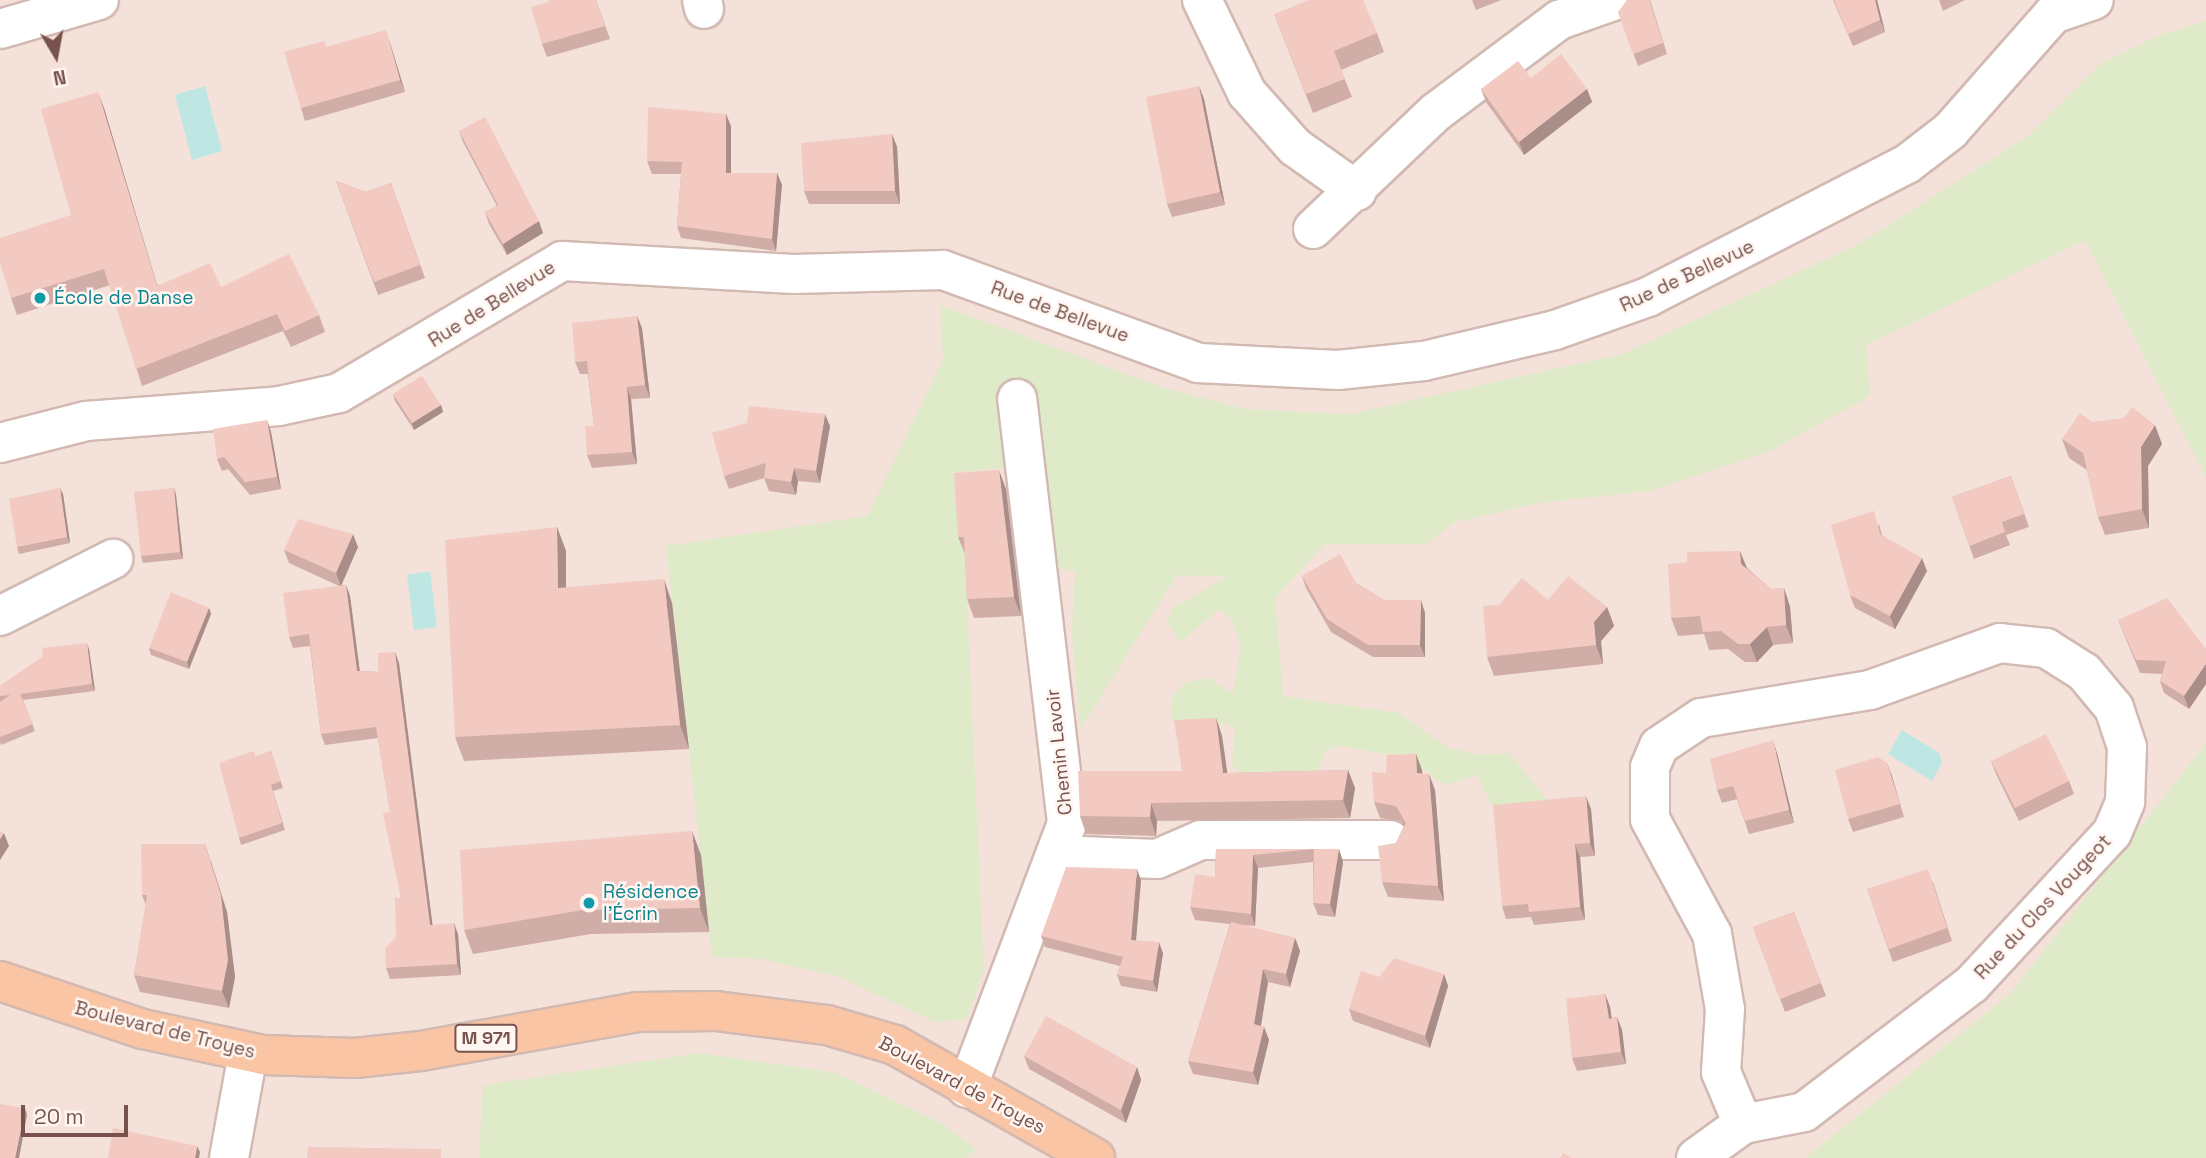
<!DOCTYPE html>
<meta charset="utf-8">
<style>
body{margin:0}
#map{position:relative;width:2206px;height:1158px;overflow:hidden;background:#fdf1eb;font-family:"Space Grotesk",sans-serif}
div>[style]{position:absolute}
.residential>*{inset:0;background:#f4e1d9}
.green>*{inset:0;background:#dfebc8}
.water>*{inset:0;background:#bee7e3}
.roads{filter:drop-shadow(2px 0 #d2b9b2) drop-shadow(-2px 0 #d2b9b2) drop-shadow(0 2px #d2b9b2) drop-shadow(0 -2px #d2b9b2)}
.street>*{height:38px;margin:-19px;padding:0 19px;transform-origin:19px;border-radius:19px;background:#fff}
.primary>*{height:38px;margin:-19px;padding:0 19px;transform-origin:19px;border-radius:19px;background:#f9c5a5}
.wall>*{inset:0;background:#d0aea7}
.shaded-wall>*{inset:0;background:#a98d88}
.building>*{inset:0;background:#f2cac2}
.dots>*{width:19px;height:19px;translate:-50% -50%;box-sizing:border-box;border:4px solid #fff6f1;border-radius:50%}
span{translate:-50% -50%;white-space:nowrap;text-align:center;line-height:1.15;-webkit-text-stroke:5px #fff6f1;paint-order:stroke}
.shield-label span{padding:2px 5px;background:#fff6f1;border:2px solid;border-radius:5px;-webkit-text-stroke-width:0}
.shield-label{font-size:18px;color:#78524d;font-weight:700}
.street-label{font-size:19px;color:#78524d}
.culture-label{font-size:19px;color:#0d838f}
.left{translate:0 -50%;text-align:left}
.north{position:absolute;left:21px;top:21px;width:70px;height:70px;-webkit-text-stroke:5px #fff6f1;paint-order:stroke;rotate:170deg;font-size:19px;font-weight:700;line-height:28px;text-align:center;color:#78524d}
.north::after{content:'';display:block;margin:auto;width:24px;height:32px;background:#78524d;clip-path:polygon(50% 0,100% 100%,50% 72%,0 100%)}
.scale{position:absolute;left:21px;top:1105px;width:107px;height:32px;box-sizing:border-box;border:4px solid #78524d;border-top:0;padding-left:9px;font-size:21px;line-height:24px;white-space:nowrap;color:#78524d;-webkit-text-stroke:5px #fff6f1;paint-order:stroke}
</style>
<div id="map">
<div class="residential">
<i style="clip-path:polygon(0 0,2206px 0,2206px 1158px,0 1158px)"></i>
</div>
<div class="green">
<i style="clip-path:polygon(2206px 21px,2206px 477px,2085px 240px,1866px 345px,1870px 396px,1770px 451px,1649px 491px,1539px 503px,1455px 522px,1427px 544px,1325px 544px,1275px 598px,1283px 696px,1399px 713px,1449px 748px,1480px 755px,1510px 753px,1548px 802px,1498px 818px,1477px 775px,1445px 785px,1408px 758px,1339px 746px,1326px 750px,1314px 782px,1245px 777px,1232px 764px,1235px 729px,1224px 722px,1210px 734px,1184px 737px,1171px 719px,1171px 699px,1184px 683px,1209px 678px,1233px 694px,1241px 644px,1230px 618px,1218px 610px,1181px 642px,1166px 621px,1173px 608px,1226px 577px,1177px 575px,1080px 730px,1072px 631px,1075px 571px,1047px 565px,1012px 467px,961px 472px,984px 969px,967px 1019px,935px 1022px,839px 977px,761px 959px,712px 957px,666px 546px,867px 516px,943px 360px,940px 305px,1167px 389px,1245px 409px,1350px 414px,1622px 354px,1859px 244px,2028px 136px,2100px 64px,2159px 35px)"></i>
<i style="clip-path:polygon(2206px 743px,2206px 1158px,1805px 1158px,2010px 994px)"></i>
<i style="clip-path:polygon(701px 1053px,836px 1073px,943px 1124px,976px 1149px,967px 1158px,479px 1158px,483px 1085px)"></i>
</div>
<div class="water">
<i style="clip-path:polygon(205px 86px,222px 151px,192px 160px,175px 95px)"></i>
<i style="clip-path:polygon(430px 571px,437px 627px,414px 630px,407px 575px)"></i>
<i style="clip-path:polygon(1902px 730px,1939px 753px,1942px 763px,1932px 781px,1888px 754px)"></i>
</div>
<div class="roads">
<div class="street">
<i style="left:702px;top:0;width:9px;rotate:77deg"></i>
<i style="left:1202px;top:0;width:103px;rotate:64.2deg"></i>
<i style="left:1247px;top:93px;width:72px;rotate:48.4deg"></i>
<i style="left:1295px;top:147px;width:76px;rotate:35.4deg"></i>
<i style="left:0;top:29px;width:103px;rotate:-16.3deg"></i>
<i style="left:1313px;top:229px;width:170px;rotate:-43.6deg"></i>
<i style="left:1436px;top:112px;width:154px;rotate:-36.8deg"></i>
<i style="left:1559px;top:20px;width:60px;rotate:-19.3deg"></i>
<i style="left:0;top:443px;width:89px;rotate:-14.3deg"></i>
<i style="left:86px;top:421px;width:194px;rotate:-4.4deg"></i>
<i style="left:279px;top:406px;width:61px;rotate:-12.2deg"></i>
<i style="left:339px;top:393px;width:259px;rotate:-30.6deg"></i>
<i style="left:562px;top:261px;width:232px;rotate:3.2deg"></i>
<i style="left:794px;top:274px;width:149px;rotate:-1.5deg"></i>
<i style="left:943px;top:270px;width:271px;rotate:20deg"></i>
<i style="left:1198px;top:363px;width:140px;rotate:2.9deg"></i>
<i style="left:1338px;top:370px;width:86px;rotate:-6deg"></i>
<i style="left:1424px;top:361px;width:135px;rotate:-13.3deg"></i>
<i style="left:1555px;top:330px;width:99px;rotate:-19.5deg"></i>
<i style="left:1648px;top:297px;width:291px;rotate:-27.2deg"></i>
<i style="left:1907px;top:164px;width:54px;rotate:-37.5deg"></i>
<i style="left:1950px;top:131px;width:156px;rotate:-48.6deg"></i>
<i style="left:2053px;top:14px;width:43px;rotate:-18.9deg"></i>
<i style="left:0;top:616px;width:127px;rotate:-26.8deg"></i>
<i style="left:1055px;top:855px;width:102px;rotate:2.2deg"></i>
<i style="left:1157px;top:859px;width:48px;rotate:-23.4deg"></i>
<i style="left:1201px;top:840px;width:189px"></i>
<i style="left:967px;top:1088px;width:283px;rotate:-69.3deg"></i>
<i style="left:1067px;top:823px;width:427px;rotate:-96.7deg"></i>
<i style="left:229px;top:1158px;width:107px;rotate:-79.7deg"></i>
<i style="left:1696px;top:1158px;width:58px;rotate:-35.9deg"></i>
<i style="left:1743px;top:1124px;width:62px;rotate:-11.1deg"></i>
<i style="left:1804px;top:1112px;width:210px;rotate:-37.3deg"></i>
<i style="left:1971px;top:985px;width:207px;rotate:-47.2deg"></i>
<i style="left:2112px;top:833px;width:34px;rotate:-67deg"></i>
<i style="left:2125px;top:802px;width:55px;rotate:-87.9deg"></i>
<i style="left:2127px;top:747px;width:41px;rotate:-108.4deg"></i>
<i style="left:2114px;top:708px;width:47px;rotate:-129.8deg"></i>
<i style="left:2084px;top:672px;width:45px;rotate:-147.7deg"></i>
<i style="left:2046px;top:648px;width:46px;rotate:-173.8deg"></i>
<i style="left:2000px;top:643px;width:138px;rotate:160.1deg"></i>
<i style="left:1870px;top:690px;width:171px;rotate:170.6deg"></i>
<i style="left:1701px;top:718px;width:50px;rotate:146.3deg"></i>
<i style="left:1659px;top:746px;width:23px;rotate:113deg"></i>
<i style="left:1650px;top:767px;width:52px;rotate:90deg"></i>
<i style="left:1650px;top:819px;width:131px;rotate:61.7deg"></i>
<i style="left:1712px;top:934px;width:76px;rotate:80.2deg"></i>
<i style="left:1725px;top:1009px;width:63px;rotate:93.6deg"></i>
<i style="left:1721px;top:1072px;width:56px;rotate:67.1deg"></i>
</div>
<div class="primary">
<i style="left:0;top:981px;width:151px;rotate:18.6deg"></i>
<i style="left:143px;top:1029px;width:123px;rotate:12.2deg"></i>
<i style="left:263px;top:1055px;width:92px;rotate:1.9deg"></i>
<i style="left:355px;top:1058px;width:66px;rotate:-6.1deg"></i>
<i style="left:421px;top:1051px;width:220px;rotate:-10.2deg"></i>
<i style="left:638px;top:1012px;width:78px;rotate:-0.7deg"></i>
<i style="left:716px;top:1011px;width:112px;rotate:7.2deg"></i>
<i style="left:827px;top:1025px;width:71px;rotate:16.4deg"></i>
<i style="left:895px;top:1045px;width:230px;rotate:29.5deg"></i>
</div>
</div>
<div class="wall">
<i style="clip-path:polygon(596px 0,610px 39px,547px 57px,542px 44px)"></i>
<i style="clip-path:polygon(1472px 0,1501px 0,1476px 10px)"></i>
<i style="clip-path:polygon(1650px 0,1667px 54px,1638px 66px,1618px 12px)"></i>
<i style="clip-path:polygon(1833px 0,1877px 0,1885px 32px,1853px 46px)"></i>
<i style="clip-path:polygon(1939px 0,1965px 0,1943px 11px)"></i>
<i style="clip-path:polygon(1274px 14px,1377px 33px,1384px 52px,1341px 70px,1352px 97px,1313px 113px)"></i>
<i style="clip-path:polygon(390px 43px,405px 92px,305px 121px,301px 108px,327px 47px)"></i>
<i style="clip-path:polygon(1531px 78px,1587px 89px,1592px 102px,1524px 155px,1486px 102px,1481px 89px)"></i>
<i style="clip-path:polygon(1199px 86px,1204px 99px,1225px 205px,1172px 217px,1167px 204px)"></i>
<i style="clip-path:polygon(104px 108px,157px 285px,221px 287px,319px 315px,325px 332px,291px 347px,283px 331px,142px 386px,110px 285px,17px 315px,11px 298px,71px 215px)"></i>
<i style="clip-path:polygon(731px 126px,731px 173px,777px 173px,782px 185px,776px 251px,681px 238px,677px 226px,681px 174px,652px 174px,647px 161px)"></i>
<i style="clip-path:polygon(459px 131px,543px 233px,507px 255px,489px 224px,485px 212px,497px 206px,463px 142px)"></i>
<i style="clip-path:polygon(892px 134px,897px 147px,900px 204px,809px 204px,804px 191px)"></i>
<i style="clip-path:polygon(336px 181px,366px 192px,391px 183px,425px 278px,378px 295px)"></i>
<i style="clip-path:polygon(637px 316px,642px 328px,650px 398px,631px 399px,637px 464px,592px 468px,587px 455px,594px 426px,588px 374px,580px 374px,575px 362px)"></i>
<i style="clip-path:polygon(393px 394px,441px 405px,443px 412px,414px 430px,395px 401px)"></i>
<i style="clip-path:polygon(267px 420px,271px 432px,281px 489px,250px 495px,228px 469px,222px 471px,217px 459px)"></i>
<i style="clip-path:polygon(2092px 422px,2162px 444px,2148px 466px,2149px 528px,2105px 535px,2098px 517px,2087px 470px,2069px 458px,2062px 439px)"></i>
<i style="clip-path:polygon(830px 426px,820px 483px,798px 481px,796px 495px,769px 491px,764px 478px,729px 489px,724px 476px)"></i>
<i style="clip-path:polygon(2011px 476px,2029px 527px,2006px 535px,2010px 545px,1974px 559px,1952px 497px)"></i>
<i style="clip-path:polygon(174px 488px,176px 495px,183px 559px,143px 563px,141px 556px)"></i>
<i style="clip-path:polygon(1006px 489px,1021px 616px,974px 618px,967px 599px,965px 554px,958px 537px)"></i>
<i style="clip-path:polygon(63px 494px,70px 543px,19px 554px,17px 547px)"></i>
<i style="clip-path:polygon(1879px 524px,1882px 535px,1927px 571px,1895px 629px,1855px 608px,1850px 595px)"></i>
<i style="clip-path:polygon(557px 527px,566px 551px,566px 587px,672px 603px,689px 749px,464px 761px,455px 737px)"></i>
<i style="clip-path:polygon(358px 547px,341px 585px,346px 585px,350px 596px,360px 671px,378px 672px,395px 652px,399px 663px,432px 925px,458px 934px,461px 975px,390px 979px,386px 968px,396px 937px,401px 898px,390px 812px,378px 738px,325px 745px,321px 734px,310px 646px,293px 648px,289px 637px,339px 586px,289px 563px,284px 550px)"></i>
<i style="clip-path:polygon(1740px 551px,1747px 568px,1771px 589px,1784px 588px,1790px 607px,1793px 643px,1773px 645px,1757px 662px,1745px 662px,1728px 649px,1709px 650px,1704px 634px,1678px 636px,1671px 618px,1687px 562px)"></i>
<i style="clip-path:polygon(1302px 576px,1356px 583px,1384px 600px,1425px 613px,1425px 657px,1373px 657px,1331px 632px,1306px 588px)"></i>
<i style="clip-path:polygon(1548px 600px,1607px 607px,1614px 626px,1601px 641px,1603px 664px,1494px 676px,1487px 657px)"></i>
<i style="clip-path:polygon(209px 608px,211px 614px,189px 669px,151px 655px,149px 648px)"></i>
<i style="clip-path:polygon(2118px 620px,2206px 649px,2206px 684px,2189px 709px,2164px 693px,2160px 681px,2162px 674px,2140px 673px)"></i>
<i style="clip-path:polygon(89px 649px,95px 691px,23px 700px,35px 731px,1px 745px,0 742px,0 686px)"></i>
<i style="clip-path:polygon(1216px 718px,1222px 736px,1227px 773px,1348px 770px,1355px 788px,1350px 818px,1157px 821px,1156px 836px,1086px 834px,1080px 816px,1182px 771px)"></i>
<i style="clip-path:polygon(271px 751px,283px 788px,273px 791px,285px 830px,241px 845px,239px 838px,255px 757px)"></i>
<i style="clip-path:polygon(1777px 753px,1794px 823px,1749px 834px,1737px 799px,1722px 803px,1717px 790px)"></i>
<i style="clip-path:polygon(1416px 754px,1422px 773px,1435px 790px,1444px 901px,1388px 897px,1382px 882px,1396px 843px,1404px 826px,1401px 821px,1380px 818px,1374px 802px,1386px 773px)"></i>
<i style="clip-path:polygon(1991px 761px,2069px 781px,2074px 794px,2019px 821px,1996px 774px)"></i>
<i style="clip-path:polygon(1887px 763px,1904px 817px,1853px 832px,1848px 819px)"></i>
<i style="clip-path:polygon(1591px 809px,1595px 856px,1580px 857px,1585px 920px,1534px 925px,1531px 917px,1506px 919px,1502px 906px)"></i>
<i style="clip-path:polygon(1216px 849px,1339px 849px,1343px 862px,1335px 917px,1318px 915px,1313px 903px,1313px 862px,1258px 868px,1255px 926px,1241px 925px,1295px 938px,1300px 951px,1290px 987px,1268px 982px,1261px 1026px,1264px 1027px,1269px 1040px,1258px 1085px,1193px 1074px,1188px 1061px,1230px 924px,1195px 920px,1190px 907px,1215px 877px)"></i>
<i style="clip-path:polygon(701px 855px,709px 932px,591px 934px,473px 954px,464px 930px)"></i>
<i style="clip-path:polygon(211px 861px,227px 912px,235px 977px,229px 1008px,140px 992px,134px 975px,146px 905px,142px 895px)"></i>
<i style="clip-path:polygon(1141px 880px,1136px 941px,1163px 953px,1157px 992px,1121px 986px,1117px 975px,1120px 966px,1045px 947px,1041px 936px)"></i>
<i style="clip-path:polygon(1933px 882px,1952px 941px,1893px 962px,1867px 889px)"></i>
<i style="clip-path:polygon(1794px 912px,1826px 996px,1785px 1012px,1753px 927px)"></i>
<i style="clip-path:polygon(1444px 974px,1448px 986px,1430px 1048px,1353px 1021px,1349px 1009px,1379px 977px)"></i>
<i style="clip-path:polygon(1605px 994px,1610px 1007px,1612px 1018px,1617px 1017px,1622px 1030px,1626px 1064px,1577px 1071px,1572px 1058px)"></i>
<i style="clip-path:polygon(1024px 1056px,1137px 1067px,1141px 1080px,1126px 1123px,1029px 1069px)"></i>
</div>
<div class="shaded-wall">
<i style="clip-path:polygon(1875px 0,1877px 0,1885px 32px,1880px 20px)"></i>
<i style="clip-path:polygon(386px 30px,390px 43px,405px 92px,400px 80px)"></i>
<i style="clip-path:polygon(1199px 86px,1204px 99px,1225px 205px,1220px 192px)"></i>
<i style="clip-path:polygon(1587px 89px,1592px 102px,1524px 155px,1519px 142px)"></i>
<i style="clip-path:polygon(98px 92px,104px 108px,162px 302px,157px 286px)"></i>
<i style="clip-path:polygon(726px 114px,731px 126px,731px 185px,726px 173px)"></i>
<i style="clip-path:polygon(892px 134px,897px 147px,900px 204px,895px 191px)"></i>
<i style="clip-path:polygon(777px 173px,782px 185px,776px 251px,772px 239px)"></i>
<i style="clip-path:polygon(539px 221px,543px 233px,507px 255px,503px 244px)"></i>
<i style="clip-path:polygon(637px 316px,642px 328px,650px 398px,645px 385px)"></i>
<i style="clip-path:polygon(627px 387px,631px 399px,637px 464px,632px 452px)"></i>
<i style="clip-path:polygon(441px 405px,443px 412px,414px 430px,412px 423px)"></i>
<i style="clip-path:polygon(825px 414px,830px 426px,820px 483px,816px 471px)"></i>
<i style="clip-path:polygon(267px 420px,271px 432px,281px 489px,277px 477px)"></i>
<i style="clip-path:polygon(2155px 425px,2162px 444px,2148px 466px,2149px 528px,2142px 509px,2141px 447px)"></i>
<i style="clip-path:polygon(794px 468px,798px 481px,796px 495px,791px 482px)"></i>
<i style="clip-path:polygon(999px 470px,1006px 489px,1021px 616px,1014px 597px)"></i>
<i style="clip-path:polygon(60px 488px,63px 494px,70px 543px,67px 537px)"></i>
<i style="clip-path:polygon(174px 488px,176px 495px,183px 559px,180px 552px)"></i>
<i style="clip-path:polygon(557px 527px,566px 551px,566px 612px,558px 588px)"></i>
<i style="clip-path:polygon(353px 534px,358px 547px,341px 586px,336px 573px)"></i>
<i style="clip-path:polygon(1740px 551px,1747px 569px,1741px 564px)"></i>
<i style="clip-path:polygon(1922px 558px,1927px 571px,1895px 629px,1890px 616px)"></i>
<i style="clip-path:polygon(664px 579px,672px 603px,689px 749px,680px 725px)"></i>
<i style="clip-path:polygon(346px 585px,350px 596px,361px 682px,357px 671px)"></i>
<i style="clip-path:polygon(1784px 588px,1790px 607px,1793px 643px,1786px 625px)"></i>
<i style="clip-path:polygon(1421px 600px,1425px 613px,1425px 657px,1420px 645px)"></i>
<i style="clip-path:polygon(1607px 607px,1614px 626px,1601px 641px,1603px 664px,1596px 645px,1594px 622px)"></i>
<i style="clip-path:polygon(209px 608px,211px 614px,189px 669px,187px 662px)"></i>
<i style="clip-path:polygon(1767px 627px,1773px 645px,1757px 662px,1750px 644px)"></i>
<i style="clip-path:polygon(87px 643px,89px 649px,95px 691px,92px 684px)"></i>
<i style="clip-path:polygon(395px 652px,399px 663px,434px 936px,430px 925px)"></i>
<i style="clip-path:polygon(2206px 664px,2206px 684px,2189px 709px,2184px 696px)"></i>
<i style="clip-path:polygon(1216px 718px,1222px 736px,1230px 791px,1223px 773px)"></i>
<i style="clip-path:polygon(1773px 740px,1777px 753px,1794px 823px,1789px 810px)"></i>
<i style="clip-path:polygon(1416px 754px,1422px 770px,1423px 789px,1417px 773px)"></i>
<i style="clip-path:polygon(1887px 763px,1892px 776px,1904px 817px,1900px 804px)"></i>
<i style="clip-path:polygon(1348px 770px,1355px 788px,1350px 818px,1343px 800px)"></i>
<i style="clip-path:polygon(1429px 774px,1435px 790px,1444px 901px,1438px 886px)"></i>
<i style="clip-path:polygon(1586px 796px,1591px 809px,1595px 856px,1590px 843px)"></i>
<i style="clip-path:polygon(1151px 803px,1157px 821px,1156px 836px,1150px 817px)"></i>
<i style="clip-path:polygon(692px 831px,701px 855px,709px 932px,700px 908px)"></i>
<i style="clip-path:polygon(4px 833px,9px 846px,0 860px,0 839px)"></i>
<i style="clip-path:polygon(205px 844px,227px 912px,235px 977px,229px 1008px,222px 991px)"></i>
<i style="clip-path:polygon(1575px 844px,1580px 857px,1585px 920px,1580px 907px)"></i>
<i style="clip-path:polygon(1339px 849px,1343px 862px,1335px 917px,1330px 904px)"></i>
<i style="clip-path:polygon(1253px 855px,1258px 868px,1255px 926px,1251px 914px)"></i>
<i style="clip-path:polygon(1137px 869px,1141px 880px,1135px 951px,1131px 940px)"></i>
<i style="clip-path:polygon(454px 923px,458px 934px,461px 975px,457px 964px)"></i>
<i style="clip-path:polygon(1295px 938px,1300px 951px,1290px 987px,1286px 974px)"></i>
<i style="clip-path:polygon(1159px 942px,1163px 953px,1157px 992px,1153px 981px)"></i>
<i style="clip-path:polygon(1263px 969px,1268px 982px,1259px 1037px,1254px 1024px)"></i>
<i style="clip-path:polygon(1444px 974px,1448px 986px,1430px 1048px,1425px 1036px)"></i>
<i style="clip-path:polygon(1605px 994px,1610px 1007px,1613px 1032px,1609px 1019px)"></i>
<i style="clip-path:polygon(1617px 1017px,1622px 1030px,1626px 1064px,1621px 1052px)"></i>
<i style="clip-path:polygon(1264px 1027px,1269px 1040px,1258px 1085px,1253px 1072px)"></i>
<i style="clip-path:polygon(1137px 1067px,1141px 1080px,1126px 1123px,1121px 1110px)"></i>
<i style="clip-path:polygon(25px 1108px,27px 1115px,19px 1158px,15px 1158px)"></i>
<i style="clip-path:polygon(197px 1146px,200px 1152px,199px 1158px,195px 1158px)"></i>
</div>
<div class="building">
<i style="clip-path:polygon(548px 0,596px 0,605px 26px,542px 44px,531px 7px,549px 2px)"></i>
<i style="clip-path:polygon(1309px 0,1363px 0,1377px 33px,1334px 51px,1345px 79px,1306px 94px,1274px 14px)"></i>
<i style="clip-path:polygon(1627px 0,1649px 0,1663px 43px,1633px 54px,1618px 12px)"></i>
<i style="clip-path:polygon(1834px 0,1875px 0,1880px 20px,1848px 34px)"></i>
<i style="clip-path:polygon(386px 30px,400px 80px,301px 108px,284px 52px,324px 41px,326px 47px)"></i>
<i style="clip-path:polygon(1561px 54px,1587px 89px,1519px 142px,1481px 89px,1518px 61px,1531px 78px)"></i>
<i style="clip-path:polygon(1199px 86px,1220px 192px,1167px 204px,1146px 97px)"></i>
<i style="clip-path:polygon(98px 92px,157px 286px,210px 263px,221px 287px,289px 254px,319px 315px,285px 331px,277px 314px,136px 369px,104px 269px,11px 298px,0 263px,0 238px,71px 215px,41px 109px)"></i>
<i style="clip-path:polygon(648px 107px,726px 114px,726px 173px,777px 173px,772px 239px,677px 226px,682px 162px,647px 161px)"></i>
<i style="clip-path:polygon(485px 117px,539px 221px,503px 244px,485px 212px,498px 205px,459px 131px)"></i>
<i style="clip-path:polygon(892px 134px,895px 191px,804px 191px,801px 143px)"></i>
<i style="clip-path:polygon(336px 181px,366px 192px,391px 183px,420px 265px,374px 282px)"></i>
<i style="clip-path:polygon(637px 316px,645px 385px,627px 387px,632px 452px,587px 455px,585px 426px,594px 426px,587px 361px,575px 362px,572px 323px)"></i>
<i style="clip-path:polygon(422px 376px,441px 405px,412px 423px,393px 394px)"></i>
<i style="clip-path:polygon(749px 406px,825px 414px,816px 471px,794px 468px,791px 482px,764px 478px,766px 463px,724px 476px,712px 433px,747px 423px)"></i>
<i style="clip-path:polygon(2132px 407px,2155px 425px,2141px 447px,2142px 509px,2098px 517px,2083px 453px,2062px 439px,2080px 413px,2092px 422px,2124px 418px)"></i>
<i style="clip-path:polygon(267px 420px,277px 477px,245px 482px,224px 457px,217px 459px,213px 429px)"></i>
<i style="clip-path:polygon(999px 470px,1014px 597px,967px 599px,964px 537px,958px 537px,954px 473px)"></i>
<i style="clip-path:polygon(2011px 476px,2024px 514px,2002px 522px,2005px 532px,1969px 546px,1952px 497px)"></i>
<i style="clip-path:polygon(60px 488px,67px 537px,17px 547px,9px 499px)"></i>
<i style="clip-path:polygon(174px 488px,180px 552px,141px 556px,134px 492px)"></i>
<i style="clip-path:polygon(1874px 511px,1880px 534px,1922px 558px,1890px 616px,1850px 595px,1831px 525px)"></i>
<i style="clip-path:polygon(298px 519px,353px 534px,336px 573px,284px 550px)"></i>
<i style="clip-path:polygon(557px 527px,558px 588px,664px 579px,680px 725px,455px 737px,445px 540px)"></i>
<i style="clip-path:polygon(1740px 551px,1741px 564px,1771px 589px,1784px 588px,1786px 625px,1767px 627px,1750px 644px,1738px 644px,1721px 631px,1703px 632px,1700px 616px,1671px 618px,1668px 564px,1687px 562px,1687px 552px)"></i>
<i style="clip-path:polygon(1340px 554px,1356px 583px,1384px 600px,1421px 600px,1420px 645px,1368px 645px,1327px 619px,1302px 576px)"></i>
<i style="clip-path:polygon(1568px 576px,1607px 607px,1594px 622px,1596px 645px,1487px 657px,1483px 606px,1499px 605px,1522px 578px,1548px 600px)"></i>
<i style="clip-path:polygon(346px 585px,357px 671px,378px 672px,378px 653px,395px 652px,430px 925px,454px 923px,457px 964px,386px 968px,385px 948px,396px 937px,395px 898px,401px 898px,383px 813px,390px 812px,376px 727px,321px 734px,309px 634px,289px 637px,283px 593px)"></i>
<i style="clip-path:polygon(171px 592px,209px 608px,187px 662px,149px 648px)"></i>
<i style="clip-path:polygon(2167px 598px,2206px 649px,2206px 664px,2184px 696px,2160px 681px,2166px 661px,2136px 660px,2118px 620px)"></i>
<i style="clip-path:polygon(87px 643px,92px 684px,20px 694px,33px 724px,0 737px,0 702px,10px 695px,0 696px,0 686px,43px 656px,42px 648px)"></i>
<i style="clip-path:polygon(1216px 718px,1223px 773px,1348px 770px,1343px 800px,1151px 803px,1150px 817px,1080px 816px,1078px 771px,1182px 771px,1174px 720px)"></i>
<i style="clip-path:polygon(2046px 734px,2069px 781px,2015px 808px,1991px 761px)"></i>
<i style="clip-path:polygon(1773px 740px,1789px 810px,1745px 821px,1733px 786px,1717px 790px,1710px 759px)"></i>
<i style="clip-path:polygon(254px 751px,255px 757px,271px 751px,281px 781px,271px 785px,282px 823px,239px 838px,219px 763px)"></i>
<i style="clip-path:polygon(1416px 754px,1417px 773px,1429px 774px,1438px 886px,1382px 882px,1378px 846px,1396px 843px,1406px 823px,1396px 806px,1374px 802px,1372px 772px,1386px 773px,1387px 755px)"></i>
<i style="clip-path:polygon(1878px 757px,1887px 763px,1900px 804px,1848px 819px,1835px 770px)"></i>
<i style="clip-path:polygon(1586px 796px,1590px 843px,1575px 844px,1580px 907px,1529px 912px,1528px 904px,1502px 906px,1493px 805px)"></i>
<i style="clip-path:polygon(0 831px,4px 833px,0 839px)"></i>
<i style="clip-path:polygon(692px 831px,700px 908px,583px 910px,464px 930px,460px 850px)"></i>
<i style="clip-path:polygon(141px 844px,205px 844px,221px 895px,228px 960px,222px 991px,134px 975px,147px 895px,142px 895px)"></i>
<i style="clip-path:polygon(1216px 849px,1339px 849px,1330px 904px,1313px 903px,1314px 849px,1253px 855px,1251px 914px,1190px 907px,1195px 874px,1215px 877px)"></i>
<i style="clip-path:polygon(1066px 867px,1137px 869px,1131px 940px,1159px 942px,1153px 981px,1117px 975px,1123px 957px,1041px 936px)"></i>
<i style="clip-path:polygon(1928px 869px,1947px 928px,1889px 949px,1867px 889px)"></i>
<i style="clip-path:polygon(1794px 912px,1821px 983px,1780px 999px,1753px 927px)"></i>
<i style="clip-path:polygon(1231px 922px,1295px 938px,1286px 974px,1263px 969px,1254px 1024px,1264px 1027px,1253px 1072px,1188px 1061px)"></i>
<i style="clip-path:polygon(1394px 958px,1444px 974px,1425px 1036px,1349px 1009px,1361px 971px,1379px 977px)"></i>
<i style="clip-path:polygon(1605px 994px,1609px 1019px,1617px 1017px,1621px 1052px,1572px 1058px,1566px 999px)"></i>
<i style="clip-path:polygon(1046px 1016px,1137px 1067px,1121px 1110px,1024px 1056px)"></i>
<i style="clip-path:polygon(0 1104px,25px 1108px,15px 1158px,0 1158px)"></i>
<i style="clip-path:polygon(113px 1128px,197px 1146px,195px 1158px,108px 1158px)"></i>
<i style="clip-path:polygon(308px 1147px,441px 1149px,441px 1158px,307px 1158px)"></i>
<i style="clip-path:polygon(1563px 1153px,1572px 1158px,1560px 1158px)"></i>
</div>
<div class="dots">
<i style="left:40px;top:298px;background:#0f9aa8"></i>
<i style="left:589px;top:903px;background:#0f9aa8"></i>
</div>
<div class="shield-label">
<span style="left:486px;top:1038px">M 971</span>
</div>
<div class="street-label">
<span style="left:1687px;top:276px;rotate:-25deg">Rue de Bellevue</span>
<span style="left:492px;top:304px;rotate:-32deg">Rue de Bellevue</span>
<span style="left:1060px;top:312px;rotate:20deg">Rue de Bellevue</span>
<span style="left:1059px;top:752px;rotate:-96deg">Chemin Lavoir</span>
<span style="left:2043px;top:907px;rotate:-47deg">Rue du Clos Vougeot</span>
<span style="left:165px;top:1030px;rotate:14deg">Boulevard de Troyes</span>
<span style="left:962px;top:1085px;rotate:28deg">Boulevard de Troyes</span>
</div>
<div class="culture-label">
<span class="left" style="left:54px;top:298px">École de Danse</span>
<span class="left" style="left:603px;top:903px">Résidence<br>l'Écrin</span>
</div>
<div class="north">N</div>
<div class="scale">20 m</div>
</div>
